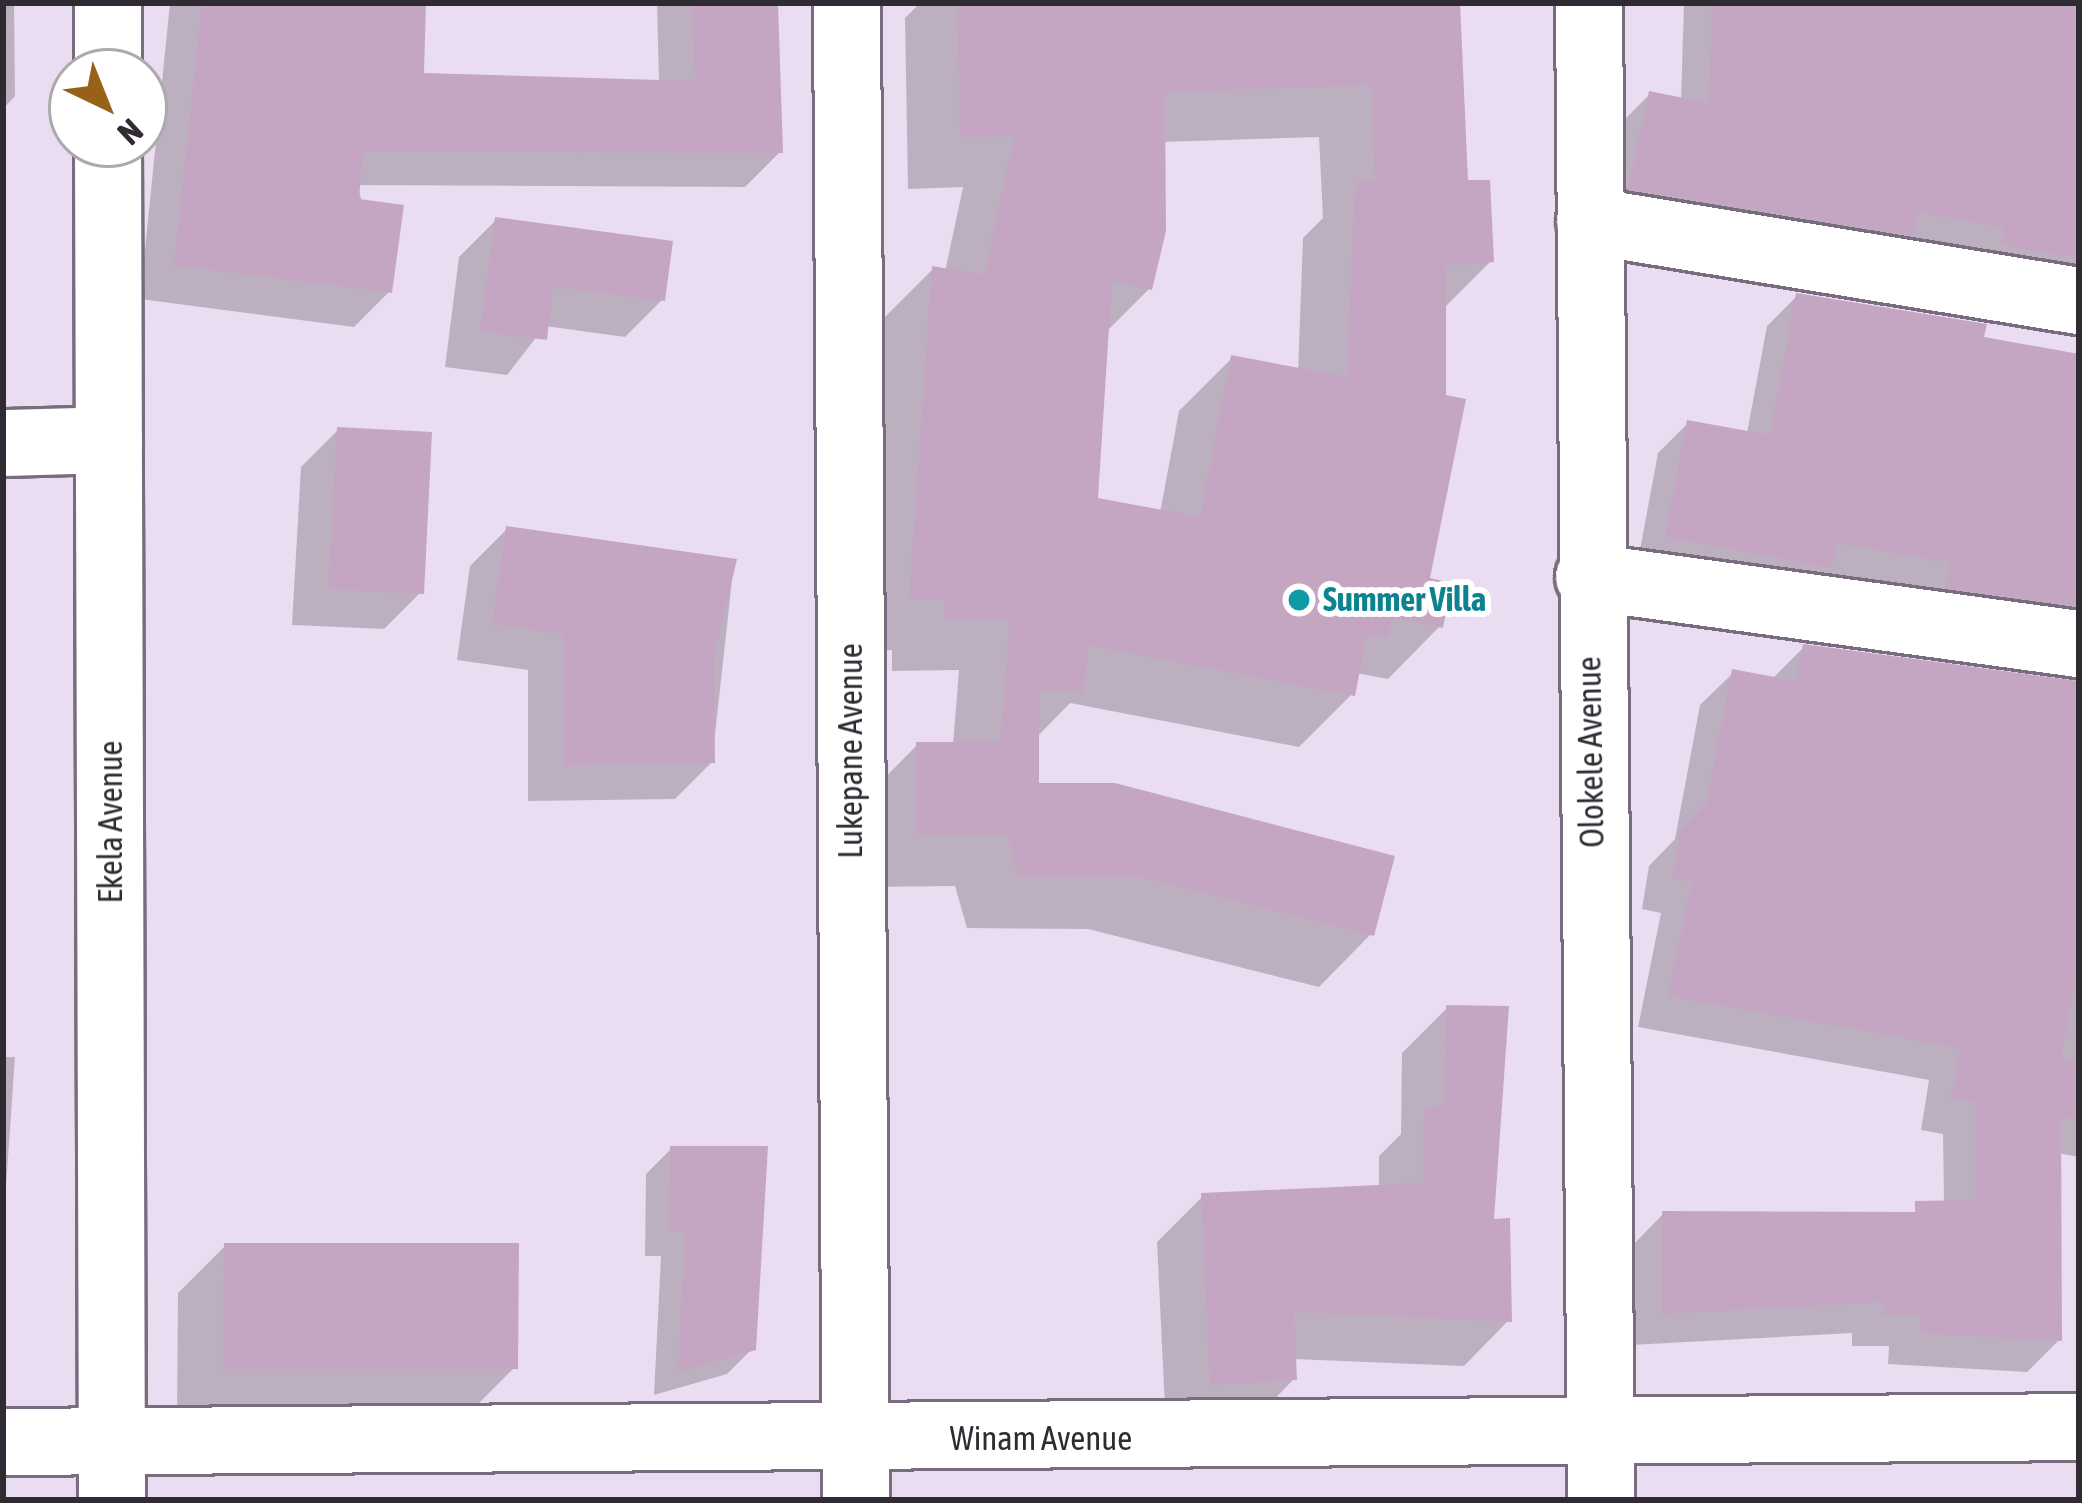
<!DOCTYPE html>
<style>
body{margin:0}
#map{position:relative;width:2082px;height:1503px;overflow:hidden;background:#ebddf1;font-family:"Asap Condensed",sans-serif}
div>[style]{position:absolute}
.shadow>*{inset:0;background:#0003}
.building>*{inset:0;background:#c5a6c2}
.roads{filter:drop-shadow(3px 0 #796c7e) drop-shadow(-3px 0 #796c7e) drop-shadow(0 3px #796c7e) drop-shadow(0 -3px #796c7e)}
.minor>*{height:66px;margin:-33px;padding:0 33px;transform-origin:33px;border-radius:33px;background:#fff}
.dots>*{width:33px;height:33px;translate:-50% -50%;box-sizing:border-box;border:6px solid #fff;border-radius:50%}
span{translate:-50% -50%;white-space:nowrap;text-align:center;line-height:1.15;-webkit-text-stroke:12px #fff;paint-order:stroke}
.culture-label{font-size:33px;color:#0d838f;font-weight:700}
.left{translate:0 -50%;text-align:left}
.street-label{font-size:33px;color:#302b33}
.frame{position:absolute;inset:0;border:6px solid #302b33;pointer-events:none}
.north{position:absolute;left:48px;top:48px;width:120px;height:120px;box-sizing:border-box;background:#fff;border:3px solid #acaaad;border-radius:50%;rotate:137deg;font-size:33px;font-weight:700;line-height:48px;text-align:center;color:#302b33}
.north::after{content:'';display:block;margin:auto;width:42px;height:54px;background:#976118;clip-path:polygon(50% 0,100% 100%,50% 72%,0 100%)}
</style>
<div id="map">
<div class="shadow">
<i style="clip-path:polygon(3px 3px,14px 3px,15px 96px,3px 109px)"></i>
<i style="clip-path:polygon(170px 3px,423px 3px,421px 76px,659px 83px,657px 3px,775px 3px,780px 152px,745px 187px,357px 185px,389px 292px,354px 327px,140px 299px)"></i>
<i style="clip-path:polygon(evenodd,920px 3px,1457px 3px,1465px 183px,1491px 261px,1443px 309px,1427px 581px,1440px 626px,1388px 679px,1356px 673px,1352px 694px,1299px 747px,1070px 703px,1036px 738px,1036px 786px,1371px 934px,1319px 987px,1088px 929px,967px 928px,955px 886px,865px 887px,865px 798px,917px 745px,953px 745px,959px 670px,892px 671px,892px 650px,858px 651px,880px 322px,933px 269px,945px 272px,963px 187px,908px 189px,905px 18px,920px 3px,1319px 137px,1323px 218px,1303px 238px,1298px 371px,1232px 358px,1179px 411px,1160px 513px,1094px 500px,1106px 332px,1150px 288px,1162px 142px,1319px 137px)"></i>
<i style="clip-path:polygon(1684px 3px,2079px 3px,2079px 270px,1600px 219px,1620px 124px,1650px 94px,1681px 100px)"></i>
<i style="clip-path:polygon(496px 220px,662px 300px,625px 337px,545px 326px,507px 375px,445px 367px,459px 257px)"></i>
<i style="clip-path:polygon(1797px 296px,2079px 358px,2079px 646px,1922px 593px,1821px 575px,1799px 596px,1637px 566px,1658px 453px,1688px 423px,1747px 433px,1767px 326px)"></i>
<i style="clip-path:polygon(338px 430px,421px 592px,384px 629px,292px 625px,301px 467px)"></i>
<i style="clip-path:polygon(507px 529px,734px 562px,712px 762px,675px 799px,528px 801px,528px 670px,457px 660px,470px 566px)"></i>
<i style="clip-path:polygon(1804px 647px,2079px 699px,2079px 1157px,2058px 1153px,2059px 1340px,2027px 1372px,1888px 1364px,1889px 1346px,1852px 1346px,1852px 1333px,1631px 1345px,1631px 1247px,1663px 1214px,1904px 1215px,1944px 1203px,1943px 1134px,1921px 1130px,1929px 1080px,1638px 1027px,1661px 913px,1642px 909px,1649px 866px,1675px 839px,1700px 705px,1733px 673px,1771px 680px)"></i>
<i style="clip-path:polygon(1447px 1008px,1509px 1320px,1464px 1366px,1293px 1359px,1294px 1379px,1249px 1425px,1166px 1429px,1157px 1242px,1203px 1196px,1379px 1188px,1379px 1156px,1401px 1134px,1402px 1053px)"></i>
<i style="clip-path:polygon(3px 1057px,15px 1057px,3px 1230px)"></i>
<i style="clip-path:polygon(671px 1149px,753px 1348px,727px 1374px,654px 1395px,661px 1256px,645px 1256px,646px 1174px)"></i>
<i style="clip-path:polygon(225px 1246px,515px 1367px,468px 1414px,177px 1415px,178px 1293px)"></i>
</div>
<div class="building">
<i style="clip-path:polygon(202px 3px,426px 3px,424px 73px,695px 81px,692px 3px,778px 3px,783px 153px,363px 151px,359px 199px,404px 205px,392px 293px,174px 265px)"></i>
<i style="clip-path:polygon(evenodd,957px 3px,1460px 3px,1468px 180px,1490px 180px,1494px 262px,1446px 266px,1446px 395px,1466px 399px,1430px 578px,1452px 583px,1443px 628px,1392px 618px,1389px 638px,1367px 634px,1355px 696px,1088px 645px,1084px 694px,1039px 690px,1039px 783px,1115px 783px,1395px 856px,1374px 936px,1142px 877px,1019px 877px,1007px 835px,916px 835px,916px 742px,1000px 742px,1010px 619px,944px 620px,944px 599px,909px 600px,932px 266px,984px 275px,1014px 136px,960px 137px,957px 3px,1371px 85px,1375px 182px,1355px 182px,1347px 377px,1231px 355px,1200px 517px,1098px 498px,1112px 281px,1152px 290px,1166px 231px,1165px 92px,1371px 85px)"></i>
<i style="clip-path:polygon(1712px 3px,2079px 3px,2079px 258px,2001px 245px,2004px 228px,1918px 212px,1913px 236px,1628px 189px,1649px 91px,1709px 103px)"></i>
<i style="clip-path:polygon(495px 217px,673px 241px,665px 301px,553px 287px,547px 340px,480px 331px)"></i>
<i style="clip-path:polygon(1796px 293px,1987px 324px,1984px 337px,2079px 354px,2079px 606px,1945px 588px,1950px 563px,1837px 543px,1832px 568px,1665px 537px,1687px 420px,1770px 435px)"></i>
<i style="clip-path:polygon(337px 427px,432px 432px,424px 594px,328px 589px)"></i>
<i style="clip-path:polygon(506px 526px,737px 559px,714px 656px,715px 763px,564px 765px,563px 634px,492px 624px)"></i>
<i style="clip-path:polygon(1803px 644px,2079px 681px,2079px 959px,2061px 1058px,2079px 1061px,2079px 1120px,2061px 1117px,2062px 1341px,1920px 1333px,1920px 1315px,1883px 1315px,1883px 1302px,1662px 1314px,1662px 1211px,1915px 1212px,1915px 1201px,1975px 1200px,1975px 1102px,1951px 1098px,1960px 1048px,1668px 996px,1692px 881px,1672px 878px,1680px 830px,1706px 804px,1732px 669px,1796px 681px)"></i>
<i style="clip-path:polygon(1446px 1005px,1509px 1006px,1494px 1219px,1510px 1218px,1512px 1322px,1294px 1312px,1297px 1380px,1210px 1385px,1201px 1193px,1423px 1183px,1424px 1107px,1445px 1106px)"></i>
<i style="clip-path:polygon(670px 1146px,768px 1146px,756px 1350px,678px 1372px,685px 1232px,669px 1232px)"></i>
<i style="clip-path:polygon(224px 1243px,519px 1243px,518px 1369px,223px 1369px)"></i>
</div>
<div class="roads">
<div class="minor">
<i style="left:108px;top:3px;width:69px;rotate:90deg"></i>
<i style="left:847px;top:3px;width:1497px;rotate:89.66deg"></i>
<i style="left:1589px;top:3px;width:1497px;rotate:89.54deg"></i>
<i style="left:108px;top:144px;width:1356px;rotate:89.83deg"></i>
<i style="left:1590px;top:221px;width:496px;rotate:9.3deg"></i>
<i style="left:3px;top:443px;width:106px;rotate:-1.6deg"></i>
<i style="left:1589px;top:577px;width:495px;rotate:7.8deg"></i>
<i style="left:3px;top:1442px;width:2076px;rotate:-0.41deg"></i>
</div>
</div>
<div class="dots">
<i style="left:1299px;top:600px;background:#0f9aa8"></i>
</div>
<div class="culture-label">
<span class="left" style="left:1323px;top:600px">Summer Villa</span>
</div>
<div class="street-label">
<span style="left:851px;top:751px;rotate:-90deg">Lukepane Avenue</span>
<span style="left:1591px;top:752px;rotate:-91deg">Olokele Avenue</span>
<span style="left:111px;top:822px;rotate:-90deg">Ekela Avenue</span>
<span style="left:1041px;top:1439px">Winam Avenue</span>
</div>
<div class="frame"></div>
<div class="north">N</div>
</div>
